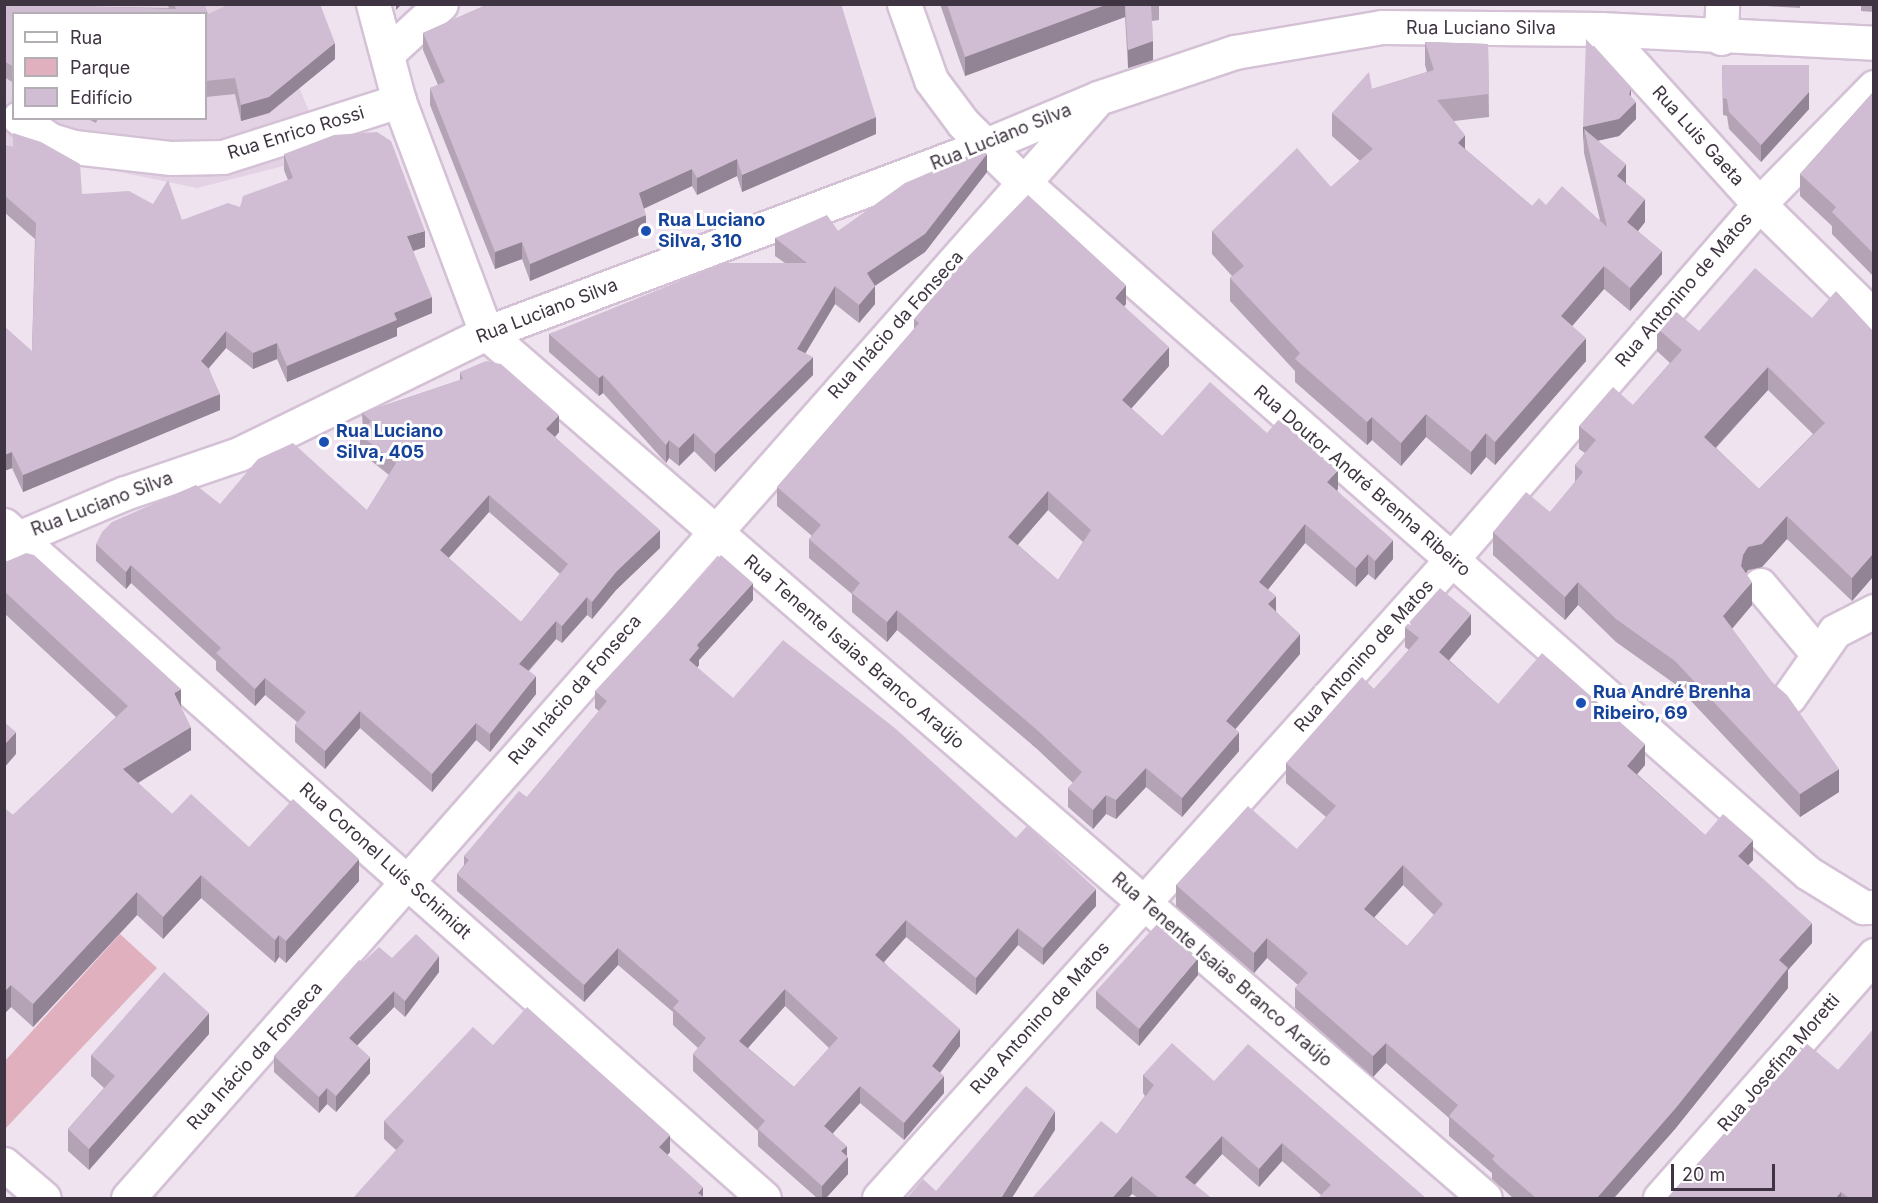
<!DOCTYPE html>
<meta charset="utf-8">
<style>
body{margin:0}
#map{position:relative;width:1878px;height:1203px;overflow:hidden;background:#efe3f0;font-family:Inter,sans-serif}
div>[style]{position:absolute}
.residential>*{inset:0;background:#e2d2e3}
.green>*{inset:0;background:#e1b0be}
.roads{filter:drop-shadow(2px 0 #d4c1d5) drop-shadow(-2px 0 #d4c1d5) drop-shadow(0 2px #d4c1d5) drop-shadow(0 -2px #d4c1d5)}
.minor>*{height:33px;margin:-16.5px;padding:0 16.5px;transform-origin:16.5px;border-radius:16.5px;background:#fff}
.wall>*{inset:0;background:#b3a3b5}
.shaded-wall>*{inset:0;background:#928494}
.building>*{inset:0;background:#d0bdd3}
.dots>*{width:16px;height:16px;translate:-50% -50%;box-sizing:border-box;border:3px solid #fff;border-radius:50%}
span{translate:-50% -50%;white-space:nowrap;text-align:center;line-height:1.15;-webkit-text-stroke:6px #fff;paint-order:stroke}
.street-label{font-size:18px;color:#3f3441}
.transit-label{font-size:18px;color:#164399;font-weight:700}
.left{translate:0 -50%;text-align:left}
.frame{position:absolute;inset:0;border:6px solid #3f3441;pointer-events:none}
.legend{position:absolute;left:12px;top:12px;width:195px;height:108px;box-sizing:border-box;background:#fff;border:2px solid #b2aeb3;margin:0;padding:8px 10px;list-style:none;font-size:18px;color:#3f3441}
.legend li{display:flex;align-items:center;gap:12px;height:30px}
.legend b{width:30px;border:2px solid #b2aeb3}
.scale{position:absolute;left:1671px;top:1164px;width:104px;height:27px;box-sizing:border-box;border:3px solid #3f3441;border-top:0;padding-left:8px;font-size:18px;line-height:21px;white-space:nowrap;color:#3f3441;-webkit-text-stroke:4px #fff;paint-order:stroke}
</style>
<div id="map">
<div class="residential">
<i style="clip-path:polygon(evenodd,4px 5px,265px 5px,327px 155px,197px 188px,14px 150px,5px 142px,4px 5px,14px 14px,206px 14px,206px 118px,14px 118px,14px 14px)"></i>
</div>
<div class="green">
<i style="clip-path:polygon(120px 934px,157px 968px,5px 1129px,5px 1061px)"></i>
</div>
<div class="roads">
<div class="minor">
<i style="left:373px;top:4px;width:100px;rotate:75deg"></i>
<i style="left:399px;top:101px;width:248px;rotate:69.4deg"></i>
<i style="left:486px;top:333px;width:1321px;rotate:40.89deg"></i>
<i style="left:904px;top:4px;width:81px;rotate:70.4deg"></i>
<i style="left:931px;top:80px;width:54px;rotate:53.3deg"></i>
<i style="left:963px;top:123px;width:84px;rotate:44.5deg"></i>
<i style="left:1023px;top:182px;width:1046px;rotate:41.36deg"></i>
<i style="left:1808px;top:873px;width:65px;rotate:31.7deg"></i>
<i style="left:1863px;top:907px;width:11px"></i>
<i style="left:1601px;top:29px;width:236px;rotate:47.9deg"></i>
<i style="left:1759px;top:204px;width:161px;rotate:44.5deg"></i>
<i style="left:1721px;top:38px;width:34px;rotate:-88deg"></i>
<i style="left:388px;top:53px;width:72px;rotate:-42.8deg"></i>
<i style="left:19px;top:118px;width:39px;rotate:35deg"></i>
<i style="left:51px;top:140px;width:24px;rotate:17deg"></i>
<i style="left:74px;top:147px;width:98px;rotate:6.5deg"></i>
<i style="left:171px;top:158px;width:52px;rotate:-1.1deg"></i>
<i style="left:223px;top:157px;width:185px;rotate:-17.7deg"></i>
<i style="left:4px;top:525px;width:1015px;rotate:41.53deg"></i>
<i style="left:4px;top:544px;width:131px;rotate:-22.9deg"></i>
<i style="left:125px;top:493px;width:120px;rotate:-18.9deg"></i>
<i style="left:239px;top:454px;width:275px;rotate:-26.1deg"></i>
<i style="left:486px;top:333px;width:534px;rotate:-20.61deg"></i>
<i style="left:986px;top:145px;width:121px;rotate:-22.8deg"></i>
<i style="left:1098px;top:98px;width:145px;rotate:-18.6deg"></i>
<i style="left:1235px;top:52px;width:149px;rotate:-9.7deg"></i>
<i style="left:1382px;top:27px;width:219px;rotate:0.5deg"></i>
<i style="left:1601px;top:29px;width:273px;rotate:2.9deg"></i>
<i style="left:1760px;top:585px;width:90px;rotate:50deg"></i>
<i style="left:1789px;top:697px;width:80px;rotate:-55.1deg"></i>
<i style="left:1835px;top:631px;width:44px;rotate:-27.1deg"></i>
<i style="left:4px;top:1164px;width:52px;rotate:40.4deg"></i>
<i style="left:128px;top:1198px;width:1459px;rotate:-48.58deg"></i>
<i style="left:879px;top:1198px;width:857px;rotate:-48.12deg"></i>
<i style="left:1451px;top:560px;width:471px;rotate:-49.1deg"></i>
<i style="left:1759px;top:204px;width:164px;rotate:-45.5deg"></i>
<i style="left:1660px;top:1198px;width:324px;rotate:-48.6deg"></i>
</div>
</div>
<div class="wall">
<i style="clip-path:polygon(4px 4px,55px 4px,52px 6px,169px 8px,167px 4px,204px 4px,208px 14px,335px 59px,269px 113px,241px 121px,235px 94px,206px 97px,206px 14px,14px 14px,14px 83px,4px 77px)"></i>
<i style="clip-path:polygon(483px 4px,841px 4px,876px 134px,742px 192px,737px 176px,697px 195px,692px 186px,644px 208px,646px 232px,530px 281px,522px 259px,495px 269px,430px 105px,430px 88px,438px 85px,423px 50px,423px 33px,484px 6px)"></i>
<i style="clip-path:polygon(940px 4px,1161px 4px,1159px 5px,1159px 20px,1152px 21px,1153px 60px,1128px 68px,1125px 17px,965px 76px)"></i>
<i style="clip-path:polygon(1749px 4px,1800px 4px,1800px 8px,1749px 5px)"></i>
<i style="clip-path:polygon(1861px 4px,1874px 4px,1874px 12px,1861px 11px)"></i>
<i style="clip-path:polygon(1425px 42px,1488px 44px,1489px 117px,1454px 121px,1465px 149px,1532px 206px,1546px 205px,1600px 220px,1584px 153px,1583px 127px,1631px 97px,1636px 119px,1619px 136px,1597px 141px,1626px 183px,1645px 222px,1638px 231px,1662px 274px,1630px 311px,1604px 289px,1572px 326px,1586px 361px,1495px 465px,1486px 457px,1471px 475px,1426px 437px,1401px 466px,1372px 440px,1367px 445px,1295px 382px,1295px 371px,1230px 301px,1230px 278px,1232px 276px,1212px 254px,1212px 231px,1331px 187px,1360px 161px,1332px 136px,1332px 113px,1372px 89px,1427px 72px,1425px 65px)"></i>
<i style="clip-path:polygon(1722px 65px,1809px 65px,1809px 109px,1761px 162px,1729px 129px,1727px 116px,1723px 115px)"></i>
<i style="clip-path:polygon(1874px 91px,1874px 277px,1832px 234px,1832px 226px,1800px 196px,1800px 174px)"></i>
<i style="clip-path:polygon(86px 118px,98px 118px,96px 123px)"></i>
<i style="clip-path:polygon(4px 144px,82px 194px,182px 220px,240px 207px,288px 180px,284px 170px,284px 154px,425px 247px,413px 251px,432px 313px,397px 328px,397px 336px,287px 382px,277px 359px,253px 369px,226px 348px,209px 368px,220px 410px,23px 492px,12px 468px,4px 471px,32px 351px,35px 239px,4px 212px)"></i>
<i style="clip-path:polygon(987px 172px,925px 252px,875px 286px,875px 304px,859px 323px,835px 304px,805px 354px,813px 375px,715px 472px,694px 451px,679px 466px,669px 458px,666px 463px,603px 393px,599px 396px,549px 352px,549px 334px,785px 263px,775px 256px,775px 238px,838px 231px)"></i>
<i style="clip-path:polygon(evenodd,1126px 304px,1124px 306px,1169px 366px,1131px 408px,1162px 436px,1267px 433px,1338px 489px,1337px 490px,1393px 559px,1375px 580px,1368px 574px,1356px 587px,1305px 543px,1268px 589px,1276px 611px,1300px 654px,1235px 729px,1239px 751px,1182px 817px,1146px 787px,1116px 819px,1106px 814px,1093px 829px,1068px 807px,1068px 788px,1073px 783px,1037px 749px,897px 630px,887px 642px,852px 612px,852px 594px,809px 558px,809px 539px,812px 536px,777px 506px,777px 487px,914px 329px,914px 319px,1126px 304px,1048px 510px,1083px 542px,1058px 580px,1018px 545px,1048px 510px)"></i>
<i style="clip-path:polygon(evenodd,1812px 318px,1872px 578px,1852px 601px,1787px 539px,1762px 567px,1748px 570px,1746px 573px,1752px 605px,1732px 629px,1839px 792px,1800px 817px,1675px 684px,1616px 642px,1578px 605px,1565px 620px,1493px 555px,1493px 532px,1550px 512px,1575px 482px,1575px 465px,1585px 453px,1579px 449px,1579px 426px,1633px 405px,1670px 363px,1657px 351px,1657px 328px,1699px 331px,1812px 318px,1768px 390px,1813px 434px,1759px 489px,1716px 448px,1768px 390px)"></i>
<i style="clip-path:polygon(evenodd,460px 372px,559px 432px,555px 437px,660px 548px,616px 590px,592px 619px,587px 615px,562px 643px,556px 639px,529px 671px,536px 694px,490px 752px,476px 740px,432px 792px,360px 728px,325px 769px,295px 742px,295px 725px,297px 722px,265px 695px,255px 706px,216px 670px,216px 661px,131px 583px,126px 589px,96px 561px,96px 544px,220px 504px,367px 510px,389px 475px,360px 452px,360px 435px,363px 431px,362px 413px,460px 380px,460px 372px,489px 512px,560px 574px,521px 622px,448px 558px,489px 512px)"></i>
<i style="clip-path:polygon(4px 563px,181px 707px,191px 750px,138px 783px,172px 814px,249px 847px,359px 881px,286px 963px,279px 957px,275px 963px,201px 898px,163px 939px,137px 915px,33px 1027px,11px 1007px,4px 1014px,4px 808px,13px 815px,116px 717px,4px 613px)"></i>
<i style="clip-path:polygon(evenodd,753px 600px,699px 660px,699px 665px,697px 668px,733px 698px,1016px 838px,1096px 906px,1043px 965px,1018px 945px,976px 995px,906px 937px,884px 962px,960px 1046px,940px 1073px,944px 1093px,904px 1140px,860px 1103px,833px 1133px,847px 1156px,848px 1174px,826px 1198px,817px 1198px,758px 1146px,758px 1131px,693px 1071px,693px 1054px,698px 1048px,673px 1025px,673px 1012px,618px 965px,584px 1002px,457px 891px,457px 874px,464px 865px,464px 856px,527px 797px,599px 711px,595px 708px,595px 691px,753px 600px,785px 1006px,829px 1048px,794px 1087px,748px 1048px,785px 1006px)"></i>
<i style="clip-path:polygon(evenodd,1405px 627px,1471px 634px,1449px 660px,1498px 704px,1645px 765px,1637px 774px,1705px 835px,1753px 860px,1748px 865px,1812px 943px,1788px 970px,1788px 988px,1675px 1129px,1614px 1198px,1513px 1198px,1492px 1179px,1492px 1173px,1449px 1136px,1449px 1118px,1386px 1063px,1373px 1077px,1295px 1008px,1295px 988px,1298px 985px,1267px 958px,1254px 973px,1176px 906px,1176px 885px,1297px 849px,1326px 817px,1286px 783px,1286px 763px,1374px 689px,1409px 650px,1405px 647px,1405px 627px,1403px 885px,1434px 915px,1407px 946px,1374px 917px,1403px 885px)"></i>
<i style="clip-path:polygon(392px 958px,439px 972px,405px 1017px,394px 1007px,357px 1045px,370px 1073px,336px 1112px,327px 1104px,319px 1113px,274px 1072px,274px 1056px,363px 962px)"></i>
<i style="clip-path:polygon(1198px 975px,1139px 1046px,1096px 1008px,1096px 991px)"></i>
<i style="clip-path:polygon(209px 1034px,89px 1170px,68px 1151px,68px 1129px,104px 1088px,91px 1076px,91px 1055px)"></i>
<i style="clip-path:polygon(493px 1045px,670px 1152px,667px 1155px,703px 1197px,396px 1150px,384px 1139px,384px 1121px)"></i>
<i style="clip-path:polygon(1838px 1070px,1874px 1198px,1667px 1198px)"></i>
<i style="clip-path:polygon(1143px 1075px,1214px 1081px,1426px 1198px,1321px 1195px,1282px 1161px,1259px 1187px,1222px 1154px,1195px 1185px,1211px 1198px,1138px 1198px,1132px 1194px,1117px 1134px,1145px 1096px,1143px 1093px)"></i>
</div>
<div class="shaded-wall">
<i style="clip-path:polygon(19px 4px,55px 4px,35px 14px,17px 14px)"></i>
<i style="clip-path:polygon(396px 4px,402px 4px,396px 10px)"></i>
<i style="clip-path:polygon(1108px 4px,1125px 4px,1125px 17px,965px 76px,965px 57px)"></i>
<i style="clip-path:polygon(1153px 41px,1153px 60px,1128px 68px,1128px 50px)"></i>
<i style="clip-path:polygon(335px 43px,335px 59px,269px 113px,241px 121px,241px 105px)"></i>
<i style="clip-path:polygon(1631px 88px,1631px 105px,1636px 102px,1636px 119px,1619px 136px,1587px 143px,1584px 129px,1583px 144px,1583px 127px,1629px 94px)"></i>
<i style="clip-path:polygon(1809px 92px,1809px 109px,1761px 162px,1761px 145px)"></i>
<i style="clip-path:polygon(876px 117px,876px 134px,742px 192px,742px 175px)"></i>
<i style="clip-path:polygon(1465px 135px,1465px 159px,1458px 143px)"></i>
<i style="clip-path:polygon(987px 154px,987px 172px,925px 252px,867px 291px,867px 273px)"></i>
<i style="clip-path:polygon(737px 159px,737px 176px,697px 195px,697px 178px)"></i>
<i style="clip-path:polygon(1626px 164px,1626px 188px,1617px 176px)"></i>
<i style="clip-path:polygon(692px 169px,692px 186px,639px 211px,639px 193px)"></i>
<i style="clip-path:polygon(1645px 199px,1645px 222px,1627px 245px,1627px 222px)"></i>
<i style="clip-path:polygon(646px 215px,646px 232px,530px 281px,530px 264px)"></i>
<i style="clip-path:polygon(425px 231px,425px 247px,407px 253px,407px 236px)"></i>
<i style="clip-path:polygon(522px 242px,522px 259px,495px 269px,495px 252px)"></i>
<i style="clip-path:polygon(1662px 251px,1662px 274px,1630px 311px,1630px 288px)"></i>
<i style="clip-path:polygon(1604px 266px,1604px 289px,1561px 339px,1561px 316px)"></i>
<i style="clip-path:polygon(1126px 285px,1126px 304px,1115px 317px,1115px 298px)"></i>
<i style="clip-path:polygon(835px 286px,835px 304px,797px 367px,797px 349px)"></i>
<i style="clip-path:polygon(875px 286px,875px 304px,859px 323px,859px 305px)"></i>
<i style="clip-path:polygon(432px 297px,432px 313px,397px 328px,397px 336px,287px 382px,287px 366px,394px 313px)"></i>
<i style="clip-path:polygon(226px 331px,226px 348px,201px 377px,201px 361px)"></i>
<i style="clip-path:polygon(1586px 338px,1586px 361px,1495px 465px,1495px 442px)"></i>
<i style="clip-path:polygon(277px 343px,277px 359px,253px 369px,253px 353px)"></i>
<i style="clip-path:polygon(1169px 347px,1169px 366px,1122px 419px,1122px 400px)"></i>
<i style="clip-path:polygon(813px 357px,813px 375px,715px 472px,715px 454px)"></i>
<i style="clip-path:polygon(1768px 367px,1768px 390px,1704px 460px,1704px 437px)"></i>
<i style="clip-path:polygon(603px 375px,603px 393px,599px 396px,599px 378px)"></i>
<i style="clip-path:polygon(220px 394px,220px 410px,23px 492px,23px 475px)"></i>
<i style="clip-path:polygon(1426px 414px,1426px 437px,1401px 466px,1401px 443px)"></i>
<i style="clip-path:polygon(559px 415px,559px 432px,546px 447px,546px 429px)"></i>
<i style="clip-path:polygon(1372px 417px,1372px 440px,1367px 445px,1367px 422px)"></i>
<i style="clip-path:polygon(694px 433px,694px 451px,679px 466px,679px 448px)"></i>
<i style="clip-path:polygon(1486px 433px,1486px 457px,1471px 475px,1471px 452px)"></i>
<i style="clip-path:polygon(669px 440px,669px 458px,666px 463px,666px 445px)"></i>
<i style="clip-path:polygon(12px 452px,12px 468px,4px 471px,4px 455px)"></i>
<i style="clip-path:polygon(1338px 470px,1338px 489px,1327px 501px,1327px 482px)"></i>
<i style="clip-path:polygon(1048px 491px,1048px 510px,1008px 556px,1008px 537px)"></i>
<i style="clip-path:polygon(489px 495px,489px 512px,440px 568px,440px 550px)"></i>
<i style="clip-path:polygon(1787px 516px,1787px 539px,1762px 567px,1748px 570px,1743px 578px,1741px 566px,1743px 555px,1748px 547px)"></i>
<i style="clip-path:polygon(1305px 524px,1305px 543px,1259px 601px,1259px 582px)"></i>
<i style="clip-path:polygon(660px 530px,660px 548px,616px 590px,592px 619px,592px 602px,616px 572px)"></i>
<i style="clip-path:polygon(1393px 540px,1393px 559px,1375px 580px,1375px 561px)"></i>
<i style="clip-path:polygon(1874px 552px,1874px 575px,1872px 578px,1852px 601px,1852px 578px)"></i>
<i style="clip-path:polygon(1368px 554px,1368px 574px,1356px 587px,1356px 568px)"></i>
<i style="clip-path:polygon(131px 565px,131px 583px,126px 589px,126px 572px)"></i>
<i style="clip-path:polygon(1578px 582px,1578px 605px,1565px 620px,1565px 597px)"></i>
<i style="clip-path:polygon(1752px 582px,1752px 605px,1723px 639px,1723px 616px)"></i>
<i style="clip-path:polygon(753px 583px,753px 600px,699px 660px,699px 665px,689px 677px,689px 660px,697px 645px)"></i>
<i style="clip-path:polygon(1276px 596px,1276px 615px,1268px 604px)"></i>
<i style="clip-path:polygon(587px 597px,587px 615px,562px 643px,562px 626px)"></i>
<i style="clip-path:polygon(897px 610px,897px 630px,887px 642px,887px 622px)"></i>
<i style="clip-path:polygon(1471px 614px,1471px 634px,1439px 672px,1439px 652px)"></i>
<i style="clip-path:polygon(556px 621px,556px 639px,519px 681px,519px 664px)"></i>
<i style="clip-path:polygon(1300px 634px,1300px 654px,1226px 740px,1226px 721px)"></i>
<i style="clip-path:polygon(536px 676px,536px 694px,490px 752px,490px 734px)"></i>
<i style="clip-path:polygon(265px 678px,265px 695px,255px 706px,255px 689px)"></i>
<i style="clip-path:polygon(181px 689px,181px 711px,174px 693px)"></i>
<i style="clip-path:polygon(360px 711px,360px 728px,325px 769px,325px 751px)"></i>
<i style="clip-path:polygon(476px 723px,476px 740px,432px 792px,432px 774px)"></i>
<i style="clip-path:polygon(191px 727px,191px 750px,123px 792px,123px 769px)"></i>
<i style="clip-path:polygon(16px 732px,16px 754px,4px 768px,4px 745px)"></i>
<i style="clip-path:polygon(1239px 732px,1239px 751px,1182px 817px,1182px 798px)"></i>
<i style="clip-path:polygon(1645px 744px,1645px 765px,1627px 786px,1627px 766px)"></i>
<i style="clip-path:polygon(1146px 768px,1146px 787px,1116px 819px,1116px 800px)"></i>
<i style="clip-path:polygon(1839px 769px,1839px 792px,1800px 817px,1800px 794px)"></i>
<i style="clip-path:polygon(1106px 795px,1106px 814px,1093px 829px,1093px 810px)"></i>
<i style="clip-path:polygon(1753px 840px,1753px 860px,1738px 876px,1738px 856px)"></i>
<i style="clip-path:polygon(359px 859px,359px 881px,286px 963px,286px 941px)"></i>
<i style="clip-path:polygon(1403px 865px,1403px 885px,1364px 929px,1364px 909px)"></i>
<i style="clip-path:polygon(201px 875px,201px 898px,163px 939px,163px 917px)"></i>
<i style="clip-path:polygon(1096px 889px,1096px 906px,1043px 965px,1043px 948px)"></i>
<i style="clip-path:polygon(137px 892px,137px 915px,33px 1027px,33px 1004px)"></i>
<i style="clip-path:polygon(906px 920px,906px 937px,875px 972px,875px 955px)"></i>
<i style="clip-path:polygon(1812px 923px,1812px 943px,1788px 970px,1788px 988px,1675px 1129px,1614px 1198px,1597px 1198px,1779px 960px)"></i>
<i style="clip-path:polygon(1018px 928px,1018px 945px,976px 995px,976px 978px)"></i>
<i style="clip-path:polygon(279px 935px,279px 957px,275px 963px,275px 940px)"></i>
<i style="clip-path:polygon(1267px 938px,1267px 958px,1254px 973px,1254px 953px)"></i>
<i style="clip-path:polygon(618px 948px,618px 965px,584px 1002px,584px 985px)"></i>
<i style="clip-path:polygon(439px 956px,439px 972px,405px 1017px,405px 1001px)"></i>
<i style="clip-path:polygon(1198px 958px,1198px 975px,1139px 1046px,1139px 1029px)"></i>
<i style="clip-path:polygon(11px 985px,11px 1007px,4px 1014px,4px 992px)"></i>
<i style="clip-path:polygon(785px 989px,785px 1006px,739px 1058px,739px 1041px)"></i>
<i style="clip-path:polygon(394px 991px,394px 1007px,349px 1054px,349px 1038px)"></i>
<i style="clip-path:polygon(209px 1013px,209px 1034px,89px 1170px,89px 1149px)"></i>
<i style="clip-path:polygon(960px 1029px,960px 1046px,932px 1083px,932px 1066px)"></i>
<i style="clip-path:polygon(1386px 1043px,1386px 1063px,1373px 1077px,1373px 1056px)"></i>
<i style="clip-path:polygon(370px 1057px,370px 1073px,336px 1112px,336px 1096px)"></i>
<i style="clip-path:polygon(944px 1076px,944px 1093px,904px 1140px,904px 1123px)"></i>
<i style="clip-path:polygon(860px 1086px,860px 1103px,824px 1143px,824px 1126px)"></i>
<i style="clip-path:polygon(327px 1088px,327px 1104px,319px 1113px,319px 1097px)"></i>
<i style="clip-path:polygon(1055px 1111px,1055px 1130px,1012px 1198px,1001px 1198px)"></i>
<i style="clip-path:polygon(670px 1135px,670px 1152px,659px 1164px,659px 1147px)"></i>
<i style="clip-path:polygon(1222px 1136px,1222px 1154px,1185px 1195px,1185px 1177px)"></i>
<i style="clip-path:polygon(1282px 1143px,1282px 1161px,1259px 1187px,1259px 1169px)"></i>
<i style="clip-path:polygon(847px 1146px,847px 1158px,848px 1157px,848px 1174px,826px 1198px,822px 1198px,822px 1186px,841px 1151px)"></i>
<i style="clip-path:polygon(1132px 1176px,1132px 1194px,1128px 1198px,1112px 1198px)"></i>
<i style="clip-path:polygon(703px 1187px,703px 1198px,698px 1193px)"></i>
<i style="clip-path:polygon(1841px 1192px,1841px 1198px,1836px 1198px)"></i>
</div>
<div class="building">
<i style="clip-path:polygon(4px 4px,176px 9px,174px 4px,204px 4px,208px 14px,230px 4px,320px 4px,335px 43px,269px 97px,241px 105px,235px 78px,206px 81px,206px 14px,14px 14px,14px 67px,4px 61px)"></i>
<i style="clip-path:polygon(488px 4px,841px 4px,876px 117px,742px 175px,737px 159px,697px 178px,692px 169px,639px 193px,646px 215px,530px 264px,522px 242px,495px 252px,430px 88px,445px 82px,423px 33px)"></i>
<i style="clip-path:polygon(947px 4px,1108px 4px,965px 57px)"></i>
<i style="clip-path:polygon(1125px 4px,1151px 4px,1153px 41px,1128px 50px)"></i>
<i style="clip-path:polygon(1586px 39px,1631px 88px,1629px 94px,1636px 102px,1619px 119px,1583px 127px)"></i>
<i style="clip-path:polygon(1425px 42px,1488px 44px,1489px 94px,1437px 100px,1465px 135px,1458px 143px,1532px 206px,1539px 198px,1546px 205px,1562px 186px,1607px 227px,1584px 129px,1626px 164px,1617px 176px,1645px 199px,1627px 222px,1662px 251px,1630px 288px,1604px 266px,1561px 316px,1586px 338px,1495px 442px,1486px 433px,1471px 452px,1426px 414px,1401px 443px,1372px 417px,1367px 422px,1295px 359px,1300px 353px,1230px 278px,1244px 266px,1212px 231px,1297px 148px,1331px 187px,1373px 149px,1332px 113px,1369px 72px,1372px 89px,1434px 70px)"></i>
<i style="clip-path:polygon(1722px 65px,1809px 65px,1809px 92px,1761px 145px,1729px 112px,1727px 99px,1723px 98px)"></i>
<i style="clip-path:polygon(1874px 91px,1874px 254px,1832px 212px,1836px 207px,1800px 174px)"></i>
<i style="clip-path:polygon(377px 132px,391px 141px,425px 231px,407px 236px,432px 297px,394px 313px,397px 320px,287px 366px,277px 343px,253px 353px,226px 331px,201px 361px,209px 369px,220px 394px,23px 475px,12px 452px,4px 455px,4px 326px,32px 351px,36px 223px,4px 195px,4px 144px,13px 147px,13px 133px,41px 142px,80px 164px,82px 194px,129px 191px,153px 204px,168px 180px,182px 220px,228px 203px,240px 207px,243px 196px,293px 178px,284px 154px,334px 135px)"></i>
<i style="clip-path:polygon(982px 150px,987px 154px,925px 234px,867px 273px,875px 286px,859px 305px,835px 286px,797px 349px,813px 357px,715px 454px,694px 433px,679px 448px,669px 440px,666px 445px,603px 375px,599px 378px,549px 334px,725px 263px,807px 263px,775px 238px,827px 215px,838px 231px,905px 183px)"></i>
<i style="clip-path:polygon(evenodd,1028px 195px,1126px 285px,1115px 298px,1169px 347px,1122px 400px,1162px 436px,1210px 382px,1267px 433px,1279px 419px,1317px 452px,1338px 470px,1327px 482px,1393px 540px,1375px 561px,1368px 554px,1356px 568px,1305px 524px,1259px 582px,1276px 596px,1268px 604px,1300px 634px,1226px 721px,1239px 732px,1182px 798px,1146px 768px,1116px 800px,1106px 795px,1093px 810px,1068px 788px,1082px 772px,1037px 730px,897px 610px,887px 622px,852px 593px,860px 583px,809px 539px,821px 525px,777px 487px,919px 323px,914px 319px,957px 268px,1028px 195px,1048px 491px,1091px 530px,1058px 580px,1008px 537px,1048px 491px)"></i>
<i style="clip-path:polygon(evenodd,1755px 268px,1812px 318px,1836px 291px,1874px 332px,1874px 552px,1872px 555px,1852px 578px,1787px 516px,1762px 544px,1748px 547px,1743px 555px,1741px 566px,1752px 582px,1723px 616px,1772px 682px,1787px 695px,1839px 769px,1800px 794px,1675px 661px,1616px 619px,1578px 582px,1565px 597px,1493px 532px,1526px 492px,1550px 512px,1583px 472px,1575px 465px,1596px 440px,1579px 426px,1613px 387px,1633px 405px,1682px 350px,1657px 328px,1673px 309px,1699px 331px,1755px 268px,1768px 367px,1825px 423px,1759px 489px,1704px 437px,1768px 367px)"></i>
<i style="clip-path:polygon(evenodd,486px 361px,501px 364px,559px 415px,546px 429px,660px 530px,616px 572px,592px 602px,587px 597px,562px 626px,556px 621px,519px 664px,536px 676px,490px 734px,476px 723px,432px 774px,360px 711px,325px 751px,295px 725px,306px 712px,265px 678px,255px 689px,216px 653px,221px 648px,131px 565px,126px 572px,96px 544px,102px 532px,112px 522px,196px 485px,220px 504px,258px 459px,293px 443px,367px 510px,396px 463px,360px 435px,371px 421px,362px 413px,463px 379px,460px 372px,486px 361px,489px 495px,568px 564px,521px 622px,440px 550px,489px 495px)"></i>
<i style="clip-path:polygon(26px 553px,34px 555px,181px 689px,174px 693px,191px 727px,123px 769px,172px 814px,191px 794px,249px 847px,293px 799px,359px 859px,286px 941px,279px 935px,275px 940px,201px 875px,163px 917px,137px 892px,33px 1004px,11px 985px,4px 992px,4px 808px,13px 815px,128px 706px,4px 591px,4px 563px)"></i>
<i style="clip-path:polygon(evenodd,721px 555px,753px 583px,697px 645px,699px 648px,689px 660px,733px 698px,783px 640px,896px 729px,1016px 838px,1027px 826px,1096px 889px,1043px 948px,1018px 928px,976px 978px,906px 920px,875px 955px,960px 1029px,932px 1066px,944px 1076px,904px 1123px,860px 1086px,824px 1126px,847px 1146px,841px 1151px,848px 1157px,822px 1186px,758px 1129px,765px 1121px,693px 1054px,706px 1038px,673px 1008px,679px 1001px,618px 948px,584px 985px,457px 874px,469px 860px,464px 856px,519px 791px,527px 797px,607px 701px,595px 691px,721px 555px,785px 989px,838px 1038px,794px 1087px,739px 1041px,785px 989px)"></i>
<i style="clip-path:polygon(evenodd,1440px 588px,1471px 614px,1439px 652px,1498px 704px,1542px 653px,1645px 744px,1627px 766px,1705px 835px,1723px 814px,1753px 840px,1738px 856px,1812px 923px,1779px 960px,1788px 968px,1675px 1109px,1597px 1198px,1536px 1198px,1500px 1167px,1492px 1159px,1495px 1156px,1449px 1116px,1458px 1105px,1386px 1043px,1373px 1056px,1295px 988px,1308px 973px,1267px 938px,1254px 953px,1176px 885px,1248px 806px,1297px 849px,1336px 806px,1286px 763px,1362px 677px,1374px 689px,1419px 638px,1405px 627px,1440px 588px,1403px 865px,1443px 904px,1407px 946px,1364px 909px,1403px 865px)"></i>
<i style="clip-path:polygon(4px 722px,16px 732px,4px 745px)"></i>
<i style="clip-path:polygon(1158px 923px,1198px 958px,1139px 1029px,1096px 991px)"></i>
<i style="clip-path:polygon(416px 934px,439px 956px,405px 1001px,394px 991px,349px 1038px,370px 1057px,336px 1096px,327px 1088px,319px 1097px,274px 1056px,359px 960px,363px 962px,379px 947px,392px 958px)"></i>
<i style="clip-path:polygon(164px 972px,209px 1013px,89px 1149px,68px 1129px,115px 1076px,91px 1055px)"></i>
<i style="clip-path:polygon(527px 1007px,670px 1135px,659px 1147px,703px 1187px,698px 1193px,705px 1198px,353px 1198px,404px 1141px,384px 1121px,473px 1027px,493px 1045px)"></i>
<i style="clip-path:polygon(1874px 1028px,1874px 1198px,1849px 1198px,1841px 1192px,1836px 1198px,1667px 1198px,1805px 1042px,1838px 1070px)"></i>
<i style="clip-path:polygon(1172px 1043px,1214px 1081px,1248px 1044px,1426px 1198px,1318px 1198px,1331px 1185px,1282px 1143px,1259px 1169px,1222px 1136px,1185px 1177px,1211px 1198px,1159px 1198px,1132px 1176px,1112px 1198px,1032px 1198px,1101px 1121px,1117px 1134px,1154px 1085px,1143px 1075px)"></i>
<i style="clip-path:polygon(1026px 1086px,1055px 1111px,1001px 1198px,907px 1198px,923px 1179px,936px 1191px)"></i>
</div>
<div class="dots">
<i style="left:646px;top:231px;background:#1a4fb4"></i>
<i style="left:324px;top:442px;background:#1a4fb4"></i>
<i style="left:1581px;top:703px;background:#1a4fb4"></i>
</div>
<div class="street-label">
<span style="left:1481px;top:28px">Rua Luciano Silva</span>
<span style="left:296px;top:133px;rotate:-17deg">Rua Enrico Rossi</span>
<span style="left:1698px;top:136px;rotate:48deg">Rua Luis Gaeta</span>
<span style="left:1001px;top:137px;rotate:-22deg">Rua Luciano Silva</span>
<span style="left:1684px;top:290px;rotate:-49deg">Rua Antonino de Matos</span>
<span style="left:547px;top:311px;rotate:-21deg">Rua Luciano Silva</span>
<span style="left:896px;top:325px;rotate:-48deg">Rua Inácio da Fonseca</span>
<span style="left:1362px;top:481px;rotate:41deg">Rua Doutor André Brenha Ribeiro</span>
<span style="left:102px;top:504px;rotate:-21deg">Rua Luciano Silva</span>
<span style="left:854px;top:652px;rotate:41deg">Rua Tenente Isaias Branco Araújo</span>
<span style="left:1364px;top:656px;rotate:-48deg">Rua Antonino de Matos</span>
<span style="left:575px;top:690px;rotate:-49deg">Rua Inácio da Fonseca</span>
<span style="left:385px;top:861px;rotate:42deg">Rua Coronel Luís Schimidt</span>
<span style="left:1222px;top:970px;rotate:41deg">Rua Tenente Isaias Branco Araújo</span>
<span style="left:1040px;top:1018px;rotate:-48deg">Rua Antonino de Matos</span>
<span style="left:255px;top:1056px;rotate:-48deg">Rua Inácio da Fonseca</span>
<span style="left:1779px;top:1063px;rotate:-49deg">Rua Josefina Moretti</span>
</div>
<div class="transit-label">
<span class="left" style="left:658px;top:231px">Rua Luciano<br>Silva, 310</span>
<span class="left" style="left:336px;top:442px">Rua Luciano<br>Silva, 405</span>
<span class="left" style="left:1593px;top:703px">Rua André Brenha<br>Ribeiro, 69</span>
</div>
<div class="frame"></div>
<ul class="legend">
<li><b style="height:8px;background:#fff"></b>Rua</li>
<li><b style="height:16px;background:#e1b0be"></b>Parque</li>
<li><b style="height:16px;background:#d0bdd3"></b>Edifício</li>
</ul>
<div class="scale">20 m</div>
</div>
